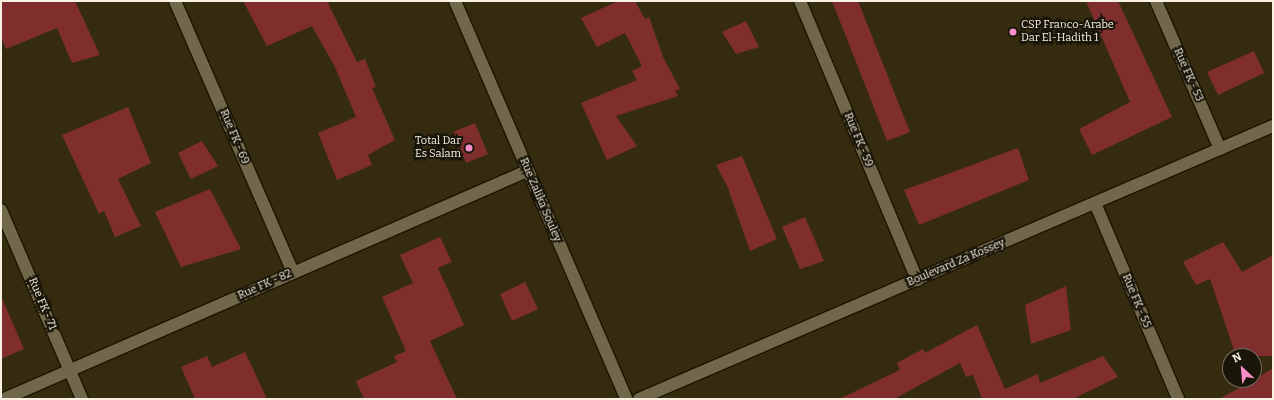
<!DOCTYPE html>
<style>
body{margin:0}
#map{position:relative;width:1274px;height:400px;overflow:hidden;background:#352c10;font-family:Bitter,serif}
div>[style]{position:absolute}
.building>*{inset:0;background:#7f2e2d}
.roads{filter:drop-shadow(1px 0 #1d1400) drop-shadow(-1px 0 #1d1400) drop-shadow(0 1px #1d1400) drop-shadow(0 -1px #1d1400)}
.minor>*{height:12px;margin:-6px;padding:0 6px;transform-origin:6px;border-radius:6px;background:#71674a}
.dots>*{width:11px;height:11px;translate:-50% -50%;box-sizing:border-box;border:2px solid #191509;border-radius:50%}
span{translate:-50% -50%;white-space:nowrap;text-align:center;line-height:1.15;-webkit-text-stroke:4px #191509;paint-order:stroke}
.poi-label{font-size:11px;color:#f8f2e2}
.left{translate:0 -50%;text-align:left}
.right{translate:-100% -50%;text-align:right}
.street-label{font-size:11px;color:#f8f2e2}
.frame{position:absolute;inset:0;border:2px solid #f8f2e2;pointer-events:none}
.north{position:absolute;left:1222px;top:348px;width:40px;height:40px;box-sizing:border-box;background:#191509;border:1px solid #726d60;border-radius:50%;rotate:334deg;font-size:11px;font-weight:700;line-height:16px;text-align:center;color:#f8f2e2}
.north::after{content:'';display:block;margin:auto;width:14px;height:18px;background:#f98fca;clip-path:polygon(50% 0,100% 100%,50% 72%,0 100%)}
</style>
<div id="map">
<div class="building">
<i style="clip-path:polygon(1px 1px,75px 1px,100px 55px,72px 63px,57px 28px,6px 49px,1px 37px)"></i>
<i style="clip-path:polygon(243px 1px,327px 1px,357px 62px,365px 59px,376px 87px,372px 88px,395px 140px,368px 155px,372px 165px,337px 180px,318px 133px,356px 117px,335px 67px,312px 26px,267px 46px)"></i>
<i style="clip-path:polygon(618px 1px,635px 1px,645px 19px,649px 17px,663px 57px,680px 89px,675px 91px,678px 96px,616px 116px,637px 146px,607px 160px,581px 103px,637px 80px,632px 71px,642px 66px,625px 33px,597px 47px,581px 18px)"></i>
<i style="clip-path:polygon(832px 1px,858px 1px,910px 132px,887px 141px)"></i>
<i style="clip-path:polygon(1086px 1px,1118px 1px,1172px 117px,1092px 155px,1079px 129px,1130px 102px)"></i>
<i style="clip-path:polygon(746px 21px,759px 47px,736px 54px,722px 32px)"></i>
<i style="clip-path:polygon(1254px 51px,1264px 73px,1218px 95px,1207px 72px)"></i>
<i style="clip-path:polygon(128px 107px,151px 163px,118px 179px,141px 226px,115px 237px,104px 211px,99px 214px,62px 135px)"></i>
<i style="clip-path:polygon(475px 123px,488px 154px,466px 163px,453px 132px)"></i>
<i style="clip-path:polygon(202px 141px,218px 166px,191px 179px,178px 153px)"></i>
<i style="clip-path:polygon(1018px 148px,1029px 180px,919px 225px,904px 190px)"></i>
<i style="clip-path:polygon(742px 156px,777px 239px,750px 251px,728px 188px,716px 165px)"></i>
<i style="clip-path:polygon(210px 189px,241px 249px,181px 267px,155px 212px)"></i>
<i style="clip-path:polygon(805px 217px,824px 261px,800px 269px,782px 227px)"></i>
<i style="clip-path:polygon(440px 237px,452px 262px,438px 268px,464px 325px,430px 341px,457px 399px,364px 399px,356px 381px,397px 362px,394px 356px,406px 351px,382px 297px,413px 283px,400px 255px)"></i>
<i style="clip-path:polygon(1223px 242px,1242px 272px,1273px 255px,1273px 356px,1236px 356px,1210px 279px,1196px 285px,1183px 262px)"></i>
<i style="clip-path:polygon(525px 282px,538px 309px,512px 321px,500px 294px)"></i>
<i style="clip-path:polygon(1066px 286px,1071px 330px,1031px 344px,1025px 305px)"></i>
<i style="clip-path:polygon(1px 296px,24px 349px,1px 359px)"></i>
<i style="clip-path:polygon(977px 325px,1005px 389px,1038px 374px,1040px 383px,1103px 356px,1118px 377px,1073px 399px,982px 399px,973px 375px,966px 377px,960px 363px,894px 399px,839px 399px,900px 370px,897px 363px,923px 349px,925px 353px)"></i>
<i style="clip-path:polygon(245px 352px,267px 399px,195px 399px,181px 367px,207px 356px,212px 367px)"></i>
<i style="clip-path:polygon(1273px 368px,1273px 399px,1219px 399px,1254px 380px)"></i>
</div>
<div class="roads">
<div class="minor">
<i style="left:175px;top:1px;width:296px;rotate:66.5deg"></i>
<i style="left:455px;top:1px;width:433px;rotate:66.7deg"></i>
<i style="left:800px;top:1px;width:303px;rotate:67.2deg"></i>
<i style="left:1156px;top:1px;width:161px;rotate:66.6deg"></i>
<i style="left:1095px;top:203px;width:213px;rotate:67deg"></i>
<i style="left:1px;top:210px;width:206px;rotate:66.8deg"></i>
<i style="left:4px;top:399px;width:571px;rotate:-23.55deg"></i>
<i style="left:639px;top:399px;width:690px;rotate:-23.3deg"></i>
</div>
</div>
<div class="dots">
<i style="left:1013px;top:32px;background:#f98fca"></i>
<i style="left:469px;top:148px;background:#f98fca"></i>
</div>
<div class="poi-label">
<span class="left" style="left:1021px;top:32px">CSP Franco-Arabe<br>Dar El-Hadith 1</span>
<span class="right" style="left:461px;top:148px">Total Dar<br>Es Salam</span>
</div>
<div class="street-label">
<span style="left:1188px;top:75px;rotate:66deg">Rue FK - 53</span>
<span style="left:234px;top:137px;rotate:67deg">Rue FK - 69</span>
<span style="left:858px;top:140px;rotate:67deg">Rue FK - 59</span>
<span style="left:540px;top:200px;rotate:67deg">Rue Zalika Souley</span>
<span style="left:956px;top:263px;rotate:-23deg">Boulevard Za Kossey</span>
<span style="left:265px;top:285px;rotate:-24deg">Rue FK - 82</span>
<span style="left:1136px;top:301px;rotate:67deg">Rue FK - 55</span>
<span style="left:42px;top:304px;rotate:67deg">Rue FK - 71</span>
</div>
<div class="frame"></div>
<div class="north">N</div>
</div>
